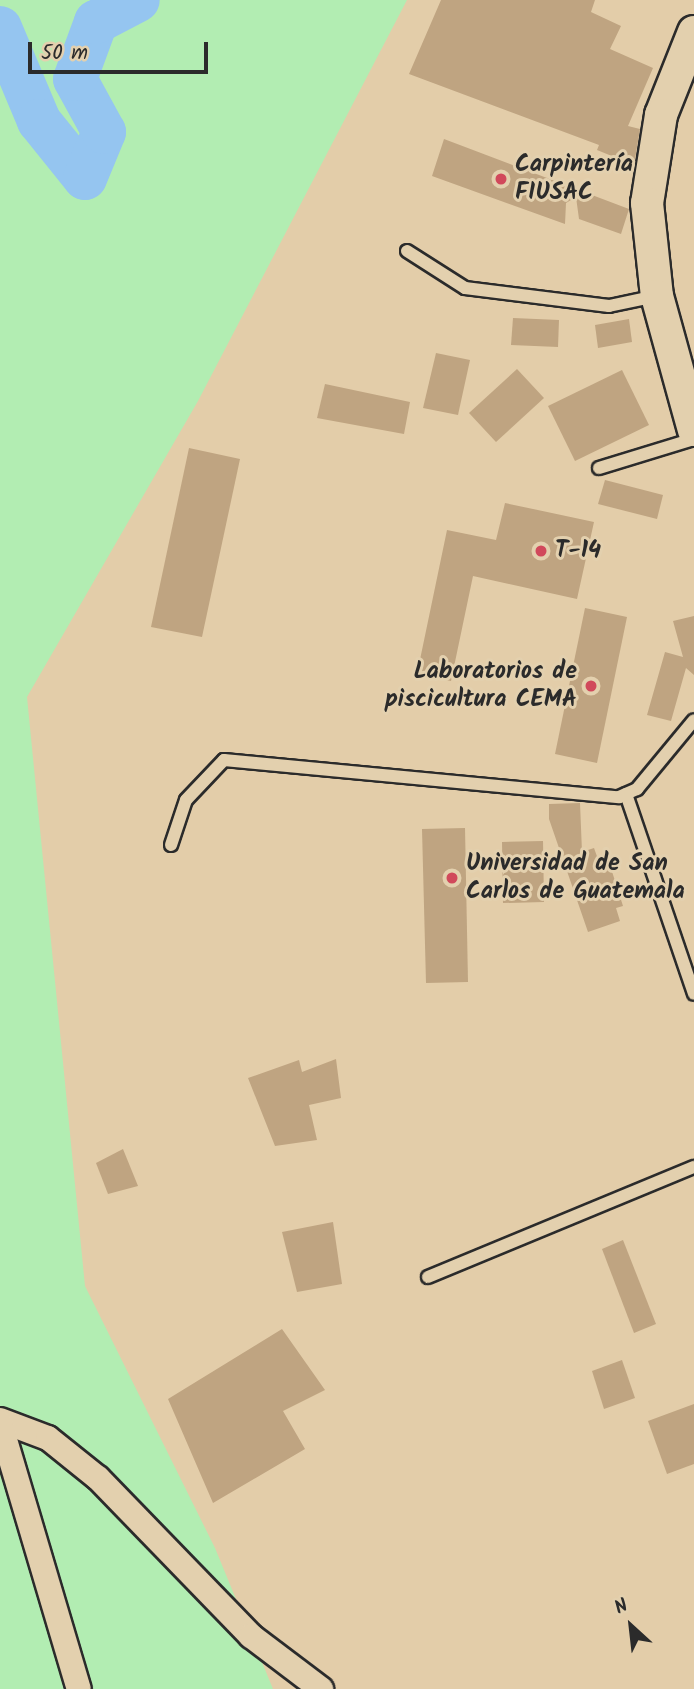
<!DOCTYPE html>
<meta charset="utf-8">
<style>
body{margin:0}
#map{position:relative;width:694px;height:1689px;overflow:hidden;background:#e3cda9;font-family:Kalam,sans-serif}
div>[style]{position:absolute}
.green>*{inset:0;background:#b2edb2}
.river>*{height:44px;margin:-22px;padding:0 22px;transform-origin:22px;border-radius:22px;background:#95c5f0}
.building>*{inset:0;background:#bfa481}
.roads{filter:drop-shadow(2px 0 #2b2b2b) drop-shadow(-2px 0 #2b2b2b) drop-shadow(0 2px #2b2b2b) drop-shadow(0 -2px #2b2b2b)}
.service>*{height:12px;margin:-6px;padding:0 6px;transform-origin:6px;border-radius:6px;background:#e3d0ae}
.minor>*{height:24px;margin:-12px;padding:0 12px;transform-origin:12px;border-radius:12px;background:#e3d0ae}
.tertiary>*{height:32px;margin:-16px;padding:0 16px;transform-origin:16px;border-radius:16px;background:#e3d0ae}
.dots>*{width:19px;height:19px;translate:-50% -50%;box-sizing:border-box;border:4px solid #e3d0ae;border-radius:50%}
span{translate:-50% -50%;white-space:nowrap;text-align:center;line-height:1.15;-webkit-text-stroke:6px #e3d0ae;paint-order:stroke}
.poi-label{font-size:24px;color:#2b2b2b;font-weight:700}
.left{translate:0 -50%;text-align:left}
.right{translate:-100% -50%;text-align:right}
.north{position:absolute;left:596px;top:1591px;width:70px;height:70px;-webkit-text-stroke:5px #e3d0ae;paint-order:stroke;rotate:333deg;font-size:19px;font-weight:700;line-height:28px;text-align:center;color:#2b2b2b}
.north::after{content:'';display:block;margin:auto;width:24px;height:32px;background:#2b2b2b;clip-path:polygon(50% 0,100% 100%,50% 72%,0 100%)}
.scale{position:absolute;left:28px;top:42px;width:180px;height:32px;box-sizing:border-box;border:4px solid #2b2b2b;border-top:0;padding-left:9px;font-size:21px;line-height:24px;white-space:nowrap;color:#2b2b2b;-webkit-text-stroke:5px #e3d0ae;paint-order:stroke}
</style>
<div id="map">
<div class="green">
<i style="clip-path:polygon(0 0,407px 0,198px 401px,27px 697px,85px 1286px,215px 1548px,273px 1689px,0 1689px)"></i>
</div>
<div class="river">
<i style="left:0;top:28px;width:101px;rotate:67.2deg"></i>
<i style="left:39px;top:121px;width:73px;rotate:51.1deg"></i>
<i style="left:85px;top:178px;width:50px;rotate:-67.6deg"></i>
<i style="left:104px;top:132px;width:60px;rotate:-118.7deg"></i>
<i style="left:75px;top:79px;width:61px;rotate:-69.8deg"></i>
<i style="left:96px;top:22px;width:47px;rotate:-27.6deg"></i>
</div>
<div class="building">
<i style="clip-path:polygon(441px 0,595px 0,591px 12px,621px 26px,610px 49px,653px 68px,628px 126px,640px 129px,634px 165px,597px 150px,599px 145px,409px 74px)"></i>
<i style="clip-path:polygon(444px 139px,629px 209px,621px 234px,579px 219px,576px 197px,566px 203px,565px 224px,432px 176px)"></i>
<i style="clip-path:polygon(513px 318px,559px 320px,558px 347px,511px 345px)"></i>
<i style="clip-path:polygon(629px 319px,632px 342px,598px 348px,595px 325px)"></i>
<i style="clip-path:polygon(436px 353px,470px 360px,458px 415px,423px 408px)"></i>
<i style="clip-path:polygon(517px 369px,544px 398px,496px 442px,469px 413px)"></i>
<i style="clip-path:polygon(622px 370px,649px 425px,575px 461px,548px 406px)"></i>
<i style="clip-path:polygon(325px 384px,410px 402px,404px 434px,317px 418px)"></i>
<i style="clip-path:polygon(189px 448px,240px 459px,202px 637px,151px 627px)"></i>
<i style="clip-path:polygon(605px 480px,663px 495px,657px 519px,598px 504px)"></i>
<i style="clip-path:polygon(505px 503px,594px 522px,577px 599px,473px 576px,451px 681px,417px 674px,447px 530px,496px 540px)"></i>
<i style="clip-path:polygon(585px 608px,627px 617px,597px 763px,555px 754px)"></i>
<i style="clip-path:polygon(694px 616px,694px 675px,686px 668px,671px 721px,647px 715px,665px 652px,683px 657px,673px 621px)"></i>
<i style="clip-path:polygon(580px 803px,582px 852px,594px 848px,599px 862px,608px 859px,623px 906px,616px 908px,620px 921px,588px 932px,549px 819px,549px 804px)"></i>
<i style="clip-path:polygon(465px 828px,468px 982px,426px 983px,422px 829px)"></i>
<i style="clip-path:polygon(543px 841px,544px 902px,503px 903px,502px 842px)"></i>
<i style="clip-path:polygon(336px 1059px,341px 1098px,309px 1105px,317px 1140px,275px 1146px,248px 1078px,299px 1060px,302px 1072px)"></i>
<i style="clip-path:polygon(123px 1149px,138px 1186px,108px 1194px,96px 1163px)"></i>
<i style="clip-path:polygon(333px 1222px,342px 1284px,297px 1292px,282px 1232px)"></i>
<i style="clip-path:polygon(623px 1240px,656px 1324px,634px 1333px,602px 1249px)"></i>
<i style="clip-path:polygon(282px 1329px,325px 1390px,283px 1411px,305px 1449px,213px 1503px,168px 1399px)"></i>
<i style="clip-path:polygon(622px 1360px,635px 1398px,604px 1409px,592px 1371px)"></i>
<i style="clip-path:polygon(694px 1404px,694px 1464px,667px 1474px,648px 1421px)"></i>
</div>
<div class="roads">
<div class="service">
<i style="left:407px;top:251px;width:69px;rotate:32.5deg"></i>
<i style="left:465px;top:288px;width:145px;rotate:7.1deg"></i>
<i style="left:609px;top:306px;width:49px;rotate:-11.8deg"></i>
<i style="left:599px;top:468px;width:99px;rotate:-17deg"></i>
<i style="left:626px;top:794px;width:211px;rotate:71.2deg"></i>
<i style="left:171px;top:845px;width:47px;rotate:-71.6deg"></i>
<i style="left:186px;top:800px;width:55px;rotate:-46.5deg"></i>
<i style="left:224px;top:760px;width:397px;rotate:5.4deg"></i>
<i style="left:619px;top:797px;width:20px;rotate:-24deg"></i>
<i style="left:637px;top:789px;width:89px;rotate:-50.4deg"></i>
<i style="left:428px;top:1277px;width:288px;rotate:-22.5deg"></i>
</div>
<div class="minor">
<i style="left:0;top:1420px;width:51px;rotate:20.6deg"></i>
<i style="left:48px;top:1438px;width:64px;rotate:38.7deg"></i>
<i style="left:98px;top:1478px;width:220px;rotate:45.9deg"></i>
<i style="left:251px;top:1636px;width:88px;rotate:37.1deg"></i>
<i style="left:0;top:1423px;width:277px;rotate:73.5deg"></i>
</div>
<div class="tertiary">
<i style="left:694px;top:32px;width:89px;rotate:111.7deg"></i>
<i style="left:661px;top:115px;width:89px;rotate:99deg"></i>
<i style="left:647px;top:203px;width:94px;rotate:83.9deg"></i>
<i style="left:657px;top:296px;width:139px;rotate:74.6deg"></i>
</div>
</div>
<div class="dots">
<i style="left:501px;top:179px;background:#d1495b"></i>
<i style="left:541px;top:551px;background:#d1495b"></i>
<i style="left:591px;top:686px;background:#d1495b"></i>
<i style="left:452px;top:878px;background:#d1495b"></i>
</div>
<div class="poi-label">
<span class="left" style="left:515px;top:179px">Carpintería<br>FIUSAC</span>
<span class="left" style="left:555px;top:551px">T-14</span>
<span class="right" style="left:577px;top:686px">Laboratorios de<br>piscicultura CEMA</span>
<span class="left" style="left:466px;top:878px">Universidad de San<br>Carlos de Guatemala</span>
</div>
<div class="north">N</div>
<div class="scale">50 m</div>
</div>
